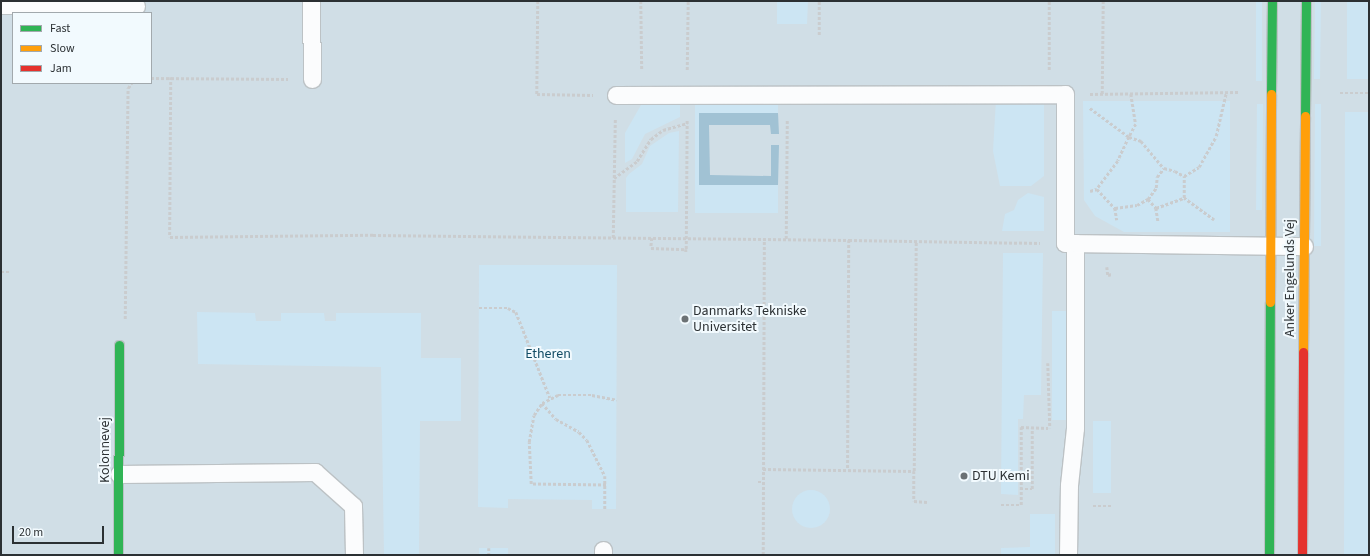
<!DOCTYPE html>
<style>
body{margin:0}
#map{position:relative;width:1370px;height:556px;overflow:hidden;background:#e5ecf0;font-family:"Source Sans 3",sans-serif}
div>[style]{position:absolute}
.built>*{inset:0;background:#d0dee6}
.green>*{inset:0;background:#cce5f3}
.round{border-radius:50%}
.water>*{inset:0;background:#a1c2d4}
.path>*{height:2.5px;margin-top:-1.25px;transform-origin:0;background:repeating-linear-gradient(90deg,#caccce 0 3px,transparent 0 5px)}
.roads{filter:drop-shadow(1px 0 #bcc2c5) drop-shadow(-1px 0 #bcc2c5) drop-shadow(0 1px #bcc2c5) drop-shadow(0 -1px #bcc2c5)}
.lane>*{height:17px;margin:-8.5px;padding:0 8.5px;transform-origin:8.5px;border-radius:8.5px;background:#fbfcfd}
.fast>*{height:9px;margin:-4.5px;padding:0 4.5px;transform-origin:4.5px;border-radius:4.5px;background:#30b455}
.slow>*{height:9px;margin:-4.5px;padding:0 4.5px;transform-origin:4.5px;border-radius:4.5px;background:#ff9f0a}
.jam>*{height:9px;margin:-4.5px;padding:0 4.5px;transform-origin:4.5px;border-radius:4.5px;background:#e5322d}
.dots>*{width:11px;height:11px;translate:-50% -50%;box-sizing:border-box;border:2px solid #f2fafe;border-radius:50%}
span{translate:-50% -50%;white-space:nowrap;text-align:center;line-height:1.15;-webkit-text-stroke:4px #f2fafe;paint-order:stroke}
.street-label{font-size:14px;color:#2b3033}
.poi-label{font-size:14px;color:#2b3033}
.left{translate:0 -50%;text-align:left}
.park-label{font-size:14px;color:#114b64}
.frame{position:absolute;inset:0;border:2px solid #2b3033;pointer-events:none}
.legend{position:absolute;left:12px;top:12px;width:140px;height:72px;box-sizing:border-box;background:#f2fafe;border:1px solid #a2a9ad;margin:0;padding:5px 7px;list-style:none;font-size:12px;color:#2b3033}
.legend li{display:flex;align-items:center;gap:8px;height:20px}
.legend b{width:20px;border:1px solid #a2a9ad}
.scale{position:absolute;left:12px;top:526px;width:92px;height:18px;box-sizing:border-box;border:2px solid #2b3033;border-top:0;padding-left:5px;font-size:12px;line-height:14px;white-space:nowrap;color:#2b3033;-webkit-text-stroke:3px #f2fafe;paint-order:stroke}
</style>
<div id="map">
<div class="built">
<i style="clip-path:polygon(evenodd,1px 1px,1369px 1px,1369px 555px,1px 555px,1px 1px,13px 13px,151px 13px,151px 83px,13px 83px,13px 13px)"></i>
</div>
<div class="green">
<i style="clip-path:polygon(777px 1px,808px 1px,807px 24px,777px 24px)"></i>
<i style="clip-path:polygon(1256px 1px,1262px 1px,1262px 81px,1256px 81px)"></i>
<i style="clip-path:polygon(1315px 1px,1321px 1px,1320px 79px,1314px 79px)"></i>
<i style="clip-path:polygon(1347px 1px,1369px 1px,1369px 79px,1347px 79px)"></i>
<i style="clip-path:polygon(680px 98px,680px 117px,645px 134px,632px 159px,625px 163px,625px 133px,641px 105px,654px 99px)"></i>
<i style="clip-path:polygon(695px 99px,778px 99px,778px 113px,699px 113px,699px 184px,778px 185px,778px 213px,695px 213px)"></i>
<i style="clip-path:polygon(996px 99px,1044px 100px,1044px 176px,1031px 186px,1000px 186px,993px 151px)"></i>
<i style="clip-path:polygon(1083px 101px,1230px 101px,1230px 232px,1124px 232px,1095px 216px,1084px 200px)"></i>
<i style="clip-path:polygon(1257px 104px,1263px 104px,1262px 210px,1256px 210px)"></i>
<i style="clip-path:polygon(1315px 104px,1321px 104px,1321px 246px,1314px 246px)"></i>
<i style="clip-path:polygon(1345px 112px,1369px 112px,1369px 555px,1344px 555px)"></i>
<i style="clip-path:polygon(679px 131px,678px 212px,626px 212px,626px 178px,629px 174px,642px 164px,650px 146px,669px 133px)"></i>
<i style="clip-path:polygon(1028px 193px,1044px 197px,1044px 231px,1002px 231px,1005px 214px,1014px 210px,1018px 200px)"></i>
<i style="clip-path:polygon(1003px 253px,1043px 253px,1041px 395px,1024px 395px,1023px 419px,1018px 419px,1018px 495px,1001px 494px)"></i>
<i style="clip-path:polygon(479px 265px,617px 265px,616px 509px,592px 509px,592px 500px,508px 499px,508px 508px,478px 507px)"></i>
<i style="clip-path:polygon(1052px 311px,1066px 311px,1066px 420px,1052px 420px)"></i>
<i style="clip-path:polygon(197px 312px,255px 313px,256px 321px,281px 321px,281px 313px,324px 313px,325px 321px,336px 321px,336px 313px,421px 313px,421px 358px,461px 358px,461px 421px,420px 421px,419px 555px,384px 555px,381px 367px,198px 364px)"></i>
<i style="clip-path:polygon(1093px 421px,1111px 421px,1111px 493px,1093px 493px)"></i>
<i class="round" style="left:792px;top:490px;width:38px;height:38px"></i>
<i style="clip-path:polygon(1030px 514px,1055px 514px,1055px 555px,1001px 555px,1001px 548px,1030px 547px)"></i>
<i style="clip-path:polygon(479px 548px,508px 548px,508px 555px,479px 555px)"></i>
</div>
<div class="water">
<i style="clip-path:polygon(699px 113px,778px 113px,779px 134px,771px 134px,770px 125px,709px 125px,710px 175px,771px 176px,771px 145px,779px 145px,778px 185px,699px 185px)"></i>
</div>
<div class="path">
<i style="left:538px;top:1px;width:93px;rotate:90.6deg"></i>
<i style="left:537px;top:94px;width:56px;rotate:1deg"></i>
<i style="left:641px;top:1px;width:69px;rotate:89.2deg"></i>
<i style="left:819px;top:35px;width:34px;rotate:-90deg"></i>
<i style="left:687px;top:70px;width:69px;rotate:-89.2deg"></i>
<i style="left:1049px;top:70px;width:69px;rotate:-90deg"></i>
<i style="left:171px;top:77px;width:160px;rotate:90.4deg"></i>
<i style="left:170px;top:237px;width:203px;rotate:-0.6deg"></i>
<i style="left:373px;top:235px;width:476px;rotate:0.6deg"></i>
<i style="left:849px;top:240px;width:229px;rotate:90.3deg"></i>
<i style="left:151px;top:78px;width:137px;rotate:0.4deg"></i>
<i style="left:1340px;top:93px;width:29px"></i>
<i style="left:1090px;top:94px;width:148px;rotate:-0.8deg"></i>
<i style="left:1102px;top:94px;width:93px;rotate:-89.4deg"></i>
<i style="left:1131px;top:94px;width:30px;rotate:81deg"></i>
<i style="left:1136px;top:124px;width:15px;rotate:118deg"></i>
<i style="left:1129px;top:137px;width:13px;rotate:18deg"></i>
<i style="left:1141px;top:141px;width:35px;rotate:50deg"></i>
<i style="left:1090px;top:108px;width:49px;rotate:36.6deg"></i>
<i style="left:1129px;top:137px;width:26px;rotate:115deg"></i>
<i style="left:1118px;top:161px;width:35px;rotate:127deg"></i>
<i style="left:614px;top:178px;width:29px;rotate:-36deg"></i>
<i style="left:637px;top:161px;width:26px;rotate:-58deg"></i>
<i style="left:651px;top:139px;width:15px;rotate:-37deg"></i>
<i style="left:663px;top:130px;width:25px;rotate:-16deg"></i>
<i style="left:1090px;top:191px;width:7px;rotate:-16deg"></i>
<i style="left:1097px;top:189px;width:26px;rotate:47deg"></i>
<i style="left:1115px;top:208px;width:22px;rotate:-8deg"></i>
<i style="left:1137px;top:205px;width:13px;rotate:-29deg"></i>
<i style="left:1148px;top:199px;width:14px;rotate:-54deg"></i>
<i style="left:1156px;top:188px;width:11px;rotate:-85deg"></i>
<i style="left:1157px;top:177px;width:11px;rotate:-52deg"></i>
<i style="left:1164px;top:168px;width:11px;rotate:15deg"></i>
<i style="left:1175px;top:171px;width:10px;rotate:29deg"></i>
<i style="left:1148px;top:199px;width:12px;rotate:48deg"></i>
<i style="left:1156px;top:208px;width:30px;rotate:-20deg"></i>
<i style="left:1115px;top:208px;width:12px;rotate:81deg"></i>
<i style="left:1156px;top:208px;width:13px;rotate:81deg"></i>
<i style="left:1214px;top:220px;width:37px;rotate:-144deg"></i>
<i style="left:1184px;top:198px;width:22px;rotate:-90deg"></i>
<i style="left:1184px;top:176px;width:17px;rotate:-31deg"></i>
<i style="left:1199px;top:167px;width:35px;rotate:-61deg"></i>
<i style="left:1216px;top:136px;width:44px;rotate:-76.9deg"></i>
<i style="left:613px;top:238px;width:119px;rotate:-89deg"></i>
<i style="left:652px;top:238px;width:10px;rotate:96deg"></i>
<i style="left:651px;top:248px;width:35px;rotate:2deg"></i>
<i style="left:686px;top:249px;width:4px;rotate:90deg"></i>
<i style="left:786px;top:239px;width:119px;rotate:-89.5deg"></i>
<i style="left:849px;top:240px;width:191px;rotate:0.9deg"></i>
<i style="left:686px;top:249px;width:130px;rotate:-89.6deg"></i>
<i style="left:1107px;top:267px;width:8px;rotate:83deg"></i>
<i style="left:1108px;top:275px;width:4px;rotate:-14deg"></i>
<i style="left:1px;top:272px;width:8px"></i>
<i style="left:479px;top:308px;width:29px"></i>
<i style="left:508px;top:308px;width:9px;rotate:27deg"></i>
<i style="left:516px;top:312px;width:92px;rotate:68.4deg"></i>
<i style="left:125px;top:319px;width:231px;rotate:-89.3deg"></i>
<i style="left:128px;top:88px;width:6px;rotate:-51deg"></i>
<i style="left:1048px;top:363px;width:65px;rotate:88.2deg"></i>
<i style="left:542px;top:403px;width:21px;rotate:49deg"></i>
<i style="left:556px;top:419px;width:26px;rotate:29deg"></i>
<i style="left:579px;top:432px;width:11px;rotate:45deg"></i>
<i style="left:587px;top:440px;width:40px;rotate:63.4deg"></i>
<i style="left:605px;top:476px;width:33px;rotate:90deg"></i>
<i style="left:763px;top:469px;width:151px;rotate:0.8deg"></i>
<i style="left:914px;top:471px;width:230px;rotate:-89.5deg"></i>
<i style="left:914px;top:471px;width:30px;rotate:90deg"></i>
<i style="left:914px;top:501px;width:13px;rotate:4deg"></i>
<i style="left:758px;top:482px;width:5px"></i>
<i style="left:606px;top:485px;width:75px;rotate:-179.2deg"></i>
<i style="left:531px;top:484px;width:42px;rotate:-92.7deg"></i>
<i style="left:529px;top:442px;width:27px;rotate:-80deg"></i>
<i style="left:534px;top:415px;width:14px;rotate:-56deg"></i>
<i style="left:542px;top:403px;width:18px;rotate:-27deg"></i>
<i style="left:558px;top:395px;width:34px"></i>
<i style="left:592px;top:395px;width:25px;rotate:11deg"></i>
<i style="left:1020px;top:489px;width:12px"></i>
<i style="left:1032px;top:489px;width:61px;rotate:-90deg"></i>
<i style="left:1001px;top:505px;width:20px"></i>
<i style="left:1021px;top:505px;width:78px;rotate:-90deg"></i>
<i style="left:1021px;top:427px;width:27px;rotate:2deg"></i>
<i style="left:1093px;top:506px;width:18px"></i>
<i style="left:489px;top:548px;width:7px;rotate:90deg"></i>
<i style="left:763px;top:555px;width:316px;rotate:-89.8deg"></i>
</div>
<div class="roads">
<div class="lane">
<i style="left:311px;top:1px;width:78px;rotate:89.3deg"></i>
<i style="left:1px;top:5px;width:135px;rotate:0.4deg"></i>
<i style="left:616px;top:95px;width:449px;rotate:-0.1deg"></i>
<i style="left:1065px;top:94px;width:149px;rotate:90deg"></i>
<i style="left:1065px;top:243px;width:10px"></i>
<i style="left:119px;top:474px;width:196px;rotate:-0.6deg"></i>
<i style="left:315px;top:472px;width:51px;rotate:41.8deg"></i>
<i style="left:353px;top:506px;width:49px;rotate:88.8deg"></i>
<i style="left:603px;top:555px;width:5px;rotate:-90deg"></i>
<i style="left:1068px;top:555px;width:70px;rotate:-89.2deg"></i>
<i style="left:1069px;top:485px;width:57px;rotate:-84deg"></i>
<i style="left:1075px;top:428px;width:185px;rotate:-90deg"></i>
<i style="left:1075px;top:243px;width:229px;rotate:0.8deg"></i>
</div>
<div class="fast">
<i style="left:1271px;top:94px;width:93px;rotate:-89.4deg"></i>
<i style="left:1305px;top:116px;width:115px;rotate:-89.5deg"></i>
<i style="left:118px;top:555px;width:210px;rotate:-89.7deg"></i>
<i style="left:1269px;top:555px;width:253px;rotate:-89.8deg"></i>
</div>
<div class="slow">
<i style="left:1270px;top:302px;width:208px;rotate:-89.7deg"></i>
<i style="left:1303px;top:352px;width:236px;rotate:-89.5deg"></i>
</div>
<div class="jam">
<i style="left:1302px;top:555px;width:203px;rotate:-89.7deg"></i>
</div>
</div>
<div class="dots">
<i style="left:685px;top:319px;background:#6c7275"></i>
<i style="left:964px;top:476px;background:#6c7275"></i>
</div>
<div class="street-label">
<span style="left:1290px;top:278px;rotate:-90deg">Anker Engelunds Vej</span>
<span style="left:105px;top:450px;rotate:-90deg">Kolonnevej</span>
</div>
<div class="poi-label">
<span class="left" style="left:693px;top:319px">Danmarks Tekniske<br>Universitet</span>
<span class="left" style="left:972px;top:476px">DTU Kemi</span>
</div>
<div class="park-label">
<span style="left:548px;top:354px">Etheren</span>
</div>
<div class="frame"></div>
<ul class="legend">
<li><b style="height:5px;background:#30b455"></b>Fast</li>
<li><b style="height:5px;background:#ff9f0a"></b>Slow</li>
<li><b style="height:5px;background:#e5322d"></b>Jam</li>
</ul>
<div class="scale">20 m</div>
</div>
